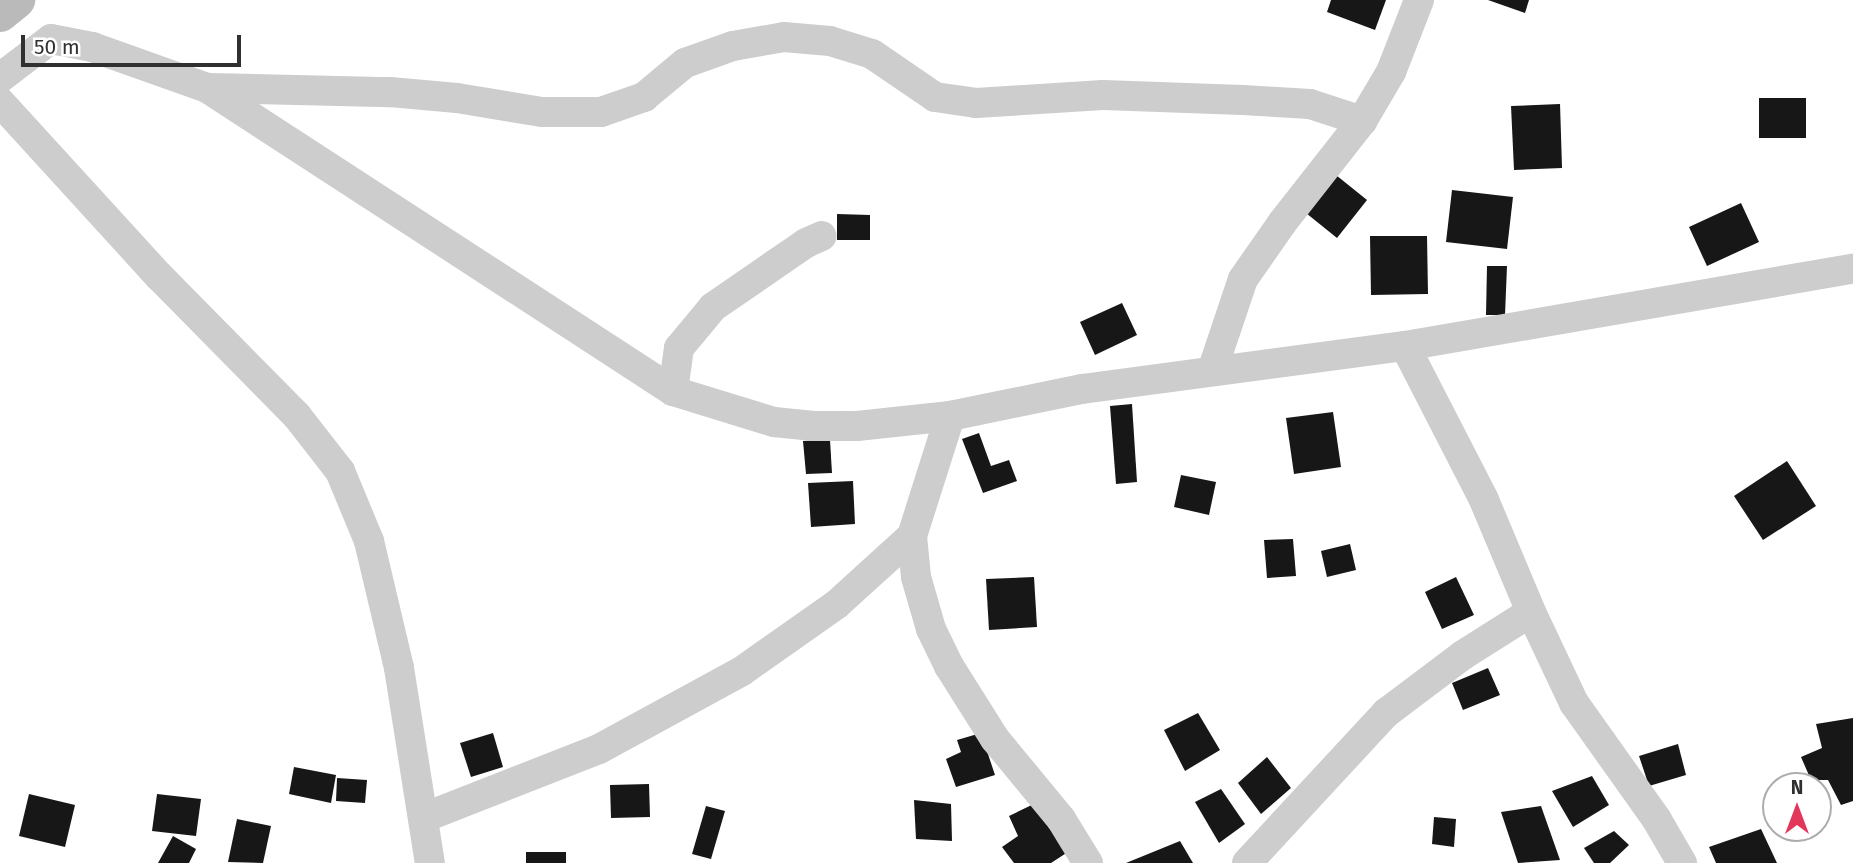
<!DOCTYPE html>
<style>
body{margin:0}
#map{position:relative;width:1853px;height:863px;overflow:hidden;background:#fff;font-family:"Fira Sans",sans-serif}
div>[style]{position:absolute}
.building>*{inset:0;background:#171717}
.street>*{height:30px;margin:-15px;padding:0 15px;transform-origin:15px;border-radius:15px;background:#cdcdcd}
.secondary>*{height:38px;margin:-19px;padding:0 19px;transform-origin:19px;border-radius:19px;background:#bababa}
span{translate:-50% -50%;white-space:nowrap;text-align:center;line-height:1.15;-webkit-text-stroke:7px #fff;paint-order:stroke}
.north{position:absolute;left:1762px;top:772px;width:70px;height:70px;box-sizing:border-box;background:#fff;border:2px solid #acacac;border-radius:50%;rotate:0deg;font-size:19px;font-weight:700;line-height:28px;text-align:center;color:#303030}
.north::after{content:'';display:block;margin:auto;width:24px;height:32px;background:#e2365b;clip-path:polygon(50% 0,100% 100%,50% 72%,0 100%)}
.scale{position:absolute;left:21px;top:35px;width:220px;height:32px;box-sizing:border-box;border:4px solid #303030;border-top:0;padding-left:9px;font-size:21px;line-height:24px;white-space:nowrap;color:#303030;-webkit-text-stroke:5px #fff;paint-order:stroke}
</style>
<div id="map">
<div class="building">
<i style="clip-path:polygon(1331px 0,1386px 0,1375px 30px,1327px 12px)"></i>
<i style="clip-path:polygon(1488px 0,1529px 0,1525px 13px)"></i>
<i style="clip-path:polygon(1759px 98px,1806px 98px,1806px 138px,1759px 138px)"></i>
<i style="clip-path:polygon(1560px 104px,1562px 168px,1514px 170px,1511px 106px)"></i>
<i style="clip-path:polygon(1331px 171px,1367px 200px,1337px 238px,1301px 209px)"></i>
<i style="clip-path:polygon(1452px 190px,1513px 197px,1507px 249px,1446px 242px)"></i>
<i style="clip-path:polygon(1741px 203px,1759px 242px,1707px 266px,1689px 227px)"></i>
<i style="clip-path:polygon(837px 214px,870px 215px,870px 240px,837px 240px)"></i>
<i style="clip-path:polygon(1370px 236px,1427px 236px,1428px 294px,1371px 295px)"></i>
<i style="clip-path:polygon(1487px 266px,1507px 266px,1505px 315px,1486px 315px)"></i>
<i style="clip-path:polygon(1122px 303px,1137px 335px,1095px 355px,1080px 322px)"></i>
<i style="clip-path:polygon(1132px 404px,1137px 482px,1116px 484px,1110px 406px)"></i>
<i style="clip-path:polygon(1333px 412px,1341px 467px,1294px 474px,1286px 418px)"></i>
<i style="clip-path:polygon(979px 433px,991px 466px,1009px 460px,1017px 481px,983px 493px,962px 439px)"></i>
<i style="clip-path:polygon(830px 440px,832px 473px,806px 474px,803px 441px)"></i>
<i style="clip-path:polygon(1787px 461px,1816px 506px,1763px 540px,1734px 496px)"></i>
<i style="clip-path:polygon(1181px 475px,1216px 482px,1209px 515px,1174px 507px)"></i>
<i style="clip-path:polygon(853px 481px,855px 524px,811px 527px,808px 483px)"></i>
<i style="clip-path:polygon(1293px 539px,1296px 576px,1267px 578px,1264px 540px)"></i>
<i style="clip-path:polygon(1350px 544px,1356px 570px,1327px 577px,1321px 551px)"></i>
<i style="clip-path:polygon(1034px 577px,1037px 627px,989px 630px,986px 579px)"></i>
<i style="clip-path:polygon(1456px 577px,1474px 615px,1442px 629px,1425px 592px)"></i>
<i style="clip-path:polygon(1488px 668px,1500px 695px,1463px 710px,1452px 683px)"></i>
<i style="clip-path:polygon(1198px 713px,1220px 750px,1185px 771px,1164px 730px)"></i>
<i style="clip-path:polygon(1853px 718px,1853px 801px,1841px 805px,1828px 780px,1811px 780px,1801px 757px,1822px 748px,1816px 724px)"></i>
<i style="clip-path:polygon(493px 733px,503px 767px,471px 777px,460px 743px)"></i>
<i style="clip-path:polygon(981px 733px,995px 775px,956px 787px,946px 759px,961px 752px,957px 740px)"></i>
<i style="clip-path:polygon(1678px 744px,1686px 775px,1649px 786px,1639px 756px)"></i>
<i style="clip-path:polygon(1267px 757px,1291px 788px,1261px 814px,1238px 783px)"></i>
<i style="clip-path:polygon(294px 767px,336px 775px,331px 803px,289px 794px)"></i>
<i style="clip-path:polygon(1592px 776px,1609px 805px,1573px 827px,1552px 791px)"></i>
<i style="clip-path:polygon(337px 778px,367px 780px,365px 803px,336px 801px)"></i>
<i style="clip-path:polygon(649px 784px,650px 817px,611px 818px,610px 785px)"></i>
<i style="clip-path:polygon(1221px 789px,1245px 824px,1219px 843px,1195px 802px)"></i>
<i style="clip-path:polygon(29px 794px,75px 805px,65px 847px,19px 836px)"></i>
<i style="clip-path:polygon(157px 794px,201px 799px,196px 836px,152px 831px)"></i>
<i style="clip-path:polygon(914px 800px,951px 804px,952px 841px,916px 839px)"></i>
<i style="clip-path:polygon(1038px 802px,1071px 850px,1051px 863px,1014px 863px,1002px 847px,1018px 836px,1009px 816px)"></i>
<i style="clip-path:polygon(706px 806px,725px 811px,711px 859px,692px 854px)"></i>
<i style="clip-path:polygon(1541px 806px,1560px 860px,1518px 863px,1501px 812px)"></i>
<i style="clip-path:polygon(1434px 817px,1456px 819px,1454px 847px,1432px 844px)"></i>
<i style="clip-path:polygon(237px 819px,271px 826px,263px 863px,228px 862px)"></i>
<i style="clip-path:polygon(1761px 829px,1777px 863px,1716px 863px,1709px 847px)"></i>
<i style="clip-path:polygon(1614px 831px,1629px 845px,1610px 863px,1594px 863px,1584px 848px)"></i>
<i style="clip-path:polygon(173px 836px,196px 849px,189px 863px,158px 863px)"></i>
<i style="clip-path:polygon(1180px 841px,1193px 863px,1126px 863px)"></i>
<i style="clip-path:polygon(526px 852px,566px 852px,566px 863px,526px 863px)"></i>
</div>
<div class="street">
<i style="left:0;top:78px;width:64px;rotate:-37.4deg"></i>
<i style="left:51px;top:39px;width:42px;rotate:11deg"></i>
<i style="left:92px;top:47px;width:122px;rotate:19.6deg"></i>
<i style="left:207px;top:88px;width:556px;rotate:33.03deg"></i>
<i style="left:673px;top:391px;width:106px;rotate:17.1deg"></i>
<i style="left:774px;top:422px;width:40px;rotate:5.7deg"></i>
<i style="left:814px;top:426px;width:43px"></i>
<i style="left:857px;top:426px;width:94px;rotate:-6.1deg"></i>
<i style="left:950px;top:416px;width:135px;rotate:-11.6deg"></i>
<i style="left:1082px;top:389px;width:326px;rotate:-7.6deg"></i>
<i style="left:1405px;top:346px;width:455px;rotate:-9.8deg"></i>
<i style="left:208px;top:88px;width:182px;rotate:1.3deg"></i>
<i style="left:390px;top:92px;width:67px;rotate:5.1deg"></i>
<i style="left:457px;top:98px;width:86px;rotate:9.4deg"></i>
<i style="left:542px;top:112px;width:59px"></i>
<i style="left:601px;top:112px;width:46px;rotate:-19.2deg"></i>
<i style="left:644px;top:97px;width:53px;rotate:-39.7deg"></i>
<i style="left:685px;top:63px;width:51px;rotate:-19.5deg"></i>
<i style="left:733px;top:46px;width:52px;rotate:-10deg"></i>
<i style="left:784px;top:37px;width:46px;rotate:5deg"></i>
<i style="left:830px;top:41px;width:44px;rotate:17.2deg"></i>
<i style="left:872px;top:54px;width:76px;rotate:34.3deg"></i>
<i style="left:935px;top:97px;width:41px;rotate:8.3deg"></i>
<i style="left:976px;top:103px;width:127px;rotate:-3.6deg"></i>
<i style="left:1103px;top:95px;width:140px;rotate:2deg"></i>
<i style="left:1243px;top:100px;width:67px;rotate:3.4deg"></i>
<i style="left:1310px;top:104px;width:55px;rotate:18.1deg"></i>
<i style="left:0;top:102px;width:237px;rotate:47.6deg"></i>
<i style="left:160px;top:277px;width:195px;rotate:45.4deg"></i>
<i style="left:297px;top:416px;width:70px;rotate:52deg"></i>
<i style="left:340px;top:471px;width:76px;rotate:67.5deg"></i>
<i style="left:369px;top:541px;width:130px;rotate:76.7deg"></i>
<i style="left:399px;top:668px;width:197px;rotate:81deg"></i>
<i style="left:1405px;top:346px;width:173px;rotate:62.8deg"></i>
<i style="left:1484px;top:500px;width:121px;rotate:67.2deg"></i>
<i style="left:1531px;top:612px;width:101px;rotate:64.7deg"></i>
<i style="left:1574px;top:703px;width:143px;rotate:54.6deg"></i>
<i style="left:1657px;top:820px;width:50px;rotate:59.8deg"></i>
<i style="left:1212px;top:371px;width:97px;rotate:-71.4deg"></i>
<i style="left:1243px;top:279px;width:68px;rotate:-55.1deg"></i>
<i style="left:1282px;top:223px;width:130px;rotate:-51.9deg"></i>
<i style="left:1362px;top:121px;width:57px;rotate:-59.4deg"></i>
<i style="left:1391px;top:72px;width:77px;rotate:-68.7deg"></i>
<i style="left:673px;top:391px;width:43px;rotate:-82.1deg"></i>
<i style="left:679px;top:348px;width:53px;rotate:-50.3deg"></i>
<i style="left:713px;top:307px;width:113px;rotate:-34.5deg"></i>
<i style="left:806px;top:243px;width:17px;rotate:-24deg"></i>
<i style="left:912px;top:536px;width:41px;rotate:84.4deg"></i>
<i style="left:916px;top:577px;width:54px;rotate:73.9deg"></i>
<i style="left:931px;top:629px;width:41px;rotate:64.1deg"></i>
<i style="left:949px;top:666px;width:86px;rotate:57.8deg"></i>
<i style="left:995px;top:739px;width:104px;rotate:50.5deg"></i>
<i style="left:1061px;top:819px;width:52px;rotate:58.5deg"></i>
<i style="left:423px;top:818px;width:189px;rotate:-21.4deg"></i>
<i style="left:599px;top:749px;width:163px;rotate:-28.6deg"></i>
<i style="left:742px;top:671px;width:116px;rotate:-35.2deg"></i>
<i style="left:837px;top:604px;width:101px;rotate:-42.2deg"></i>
<i style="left:912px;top:536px;width:126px;rotate:-72.4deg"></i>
<i style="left:1247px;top:863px;width:205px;rotate:-47.2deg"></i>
<i style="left:1386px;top:713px;width:96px;rotate:-37deg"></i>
<i style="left:1463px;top:655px;width:80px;rotate:-32.3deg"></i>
</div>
<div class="secondary">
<i style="left:0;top:13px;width:21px;rotate:-39deg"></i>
</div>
<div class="north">N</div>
<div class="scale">50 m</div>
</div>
